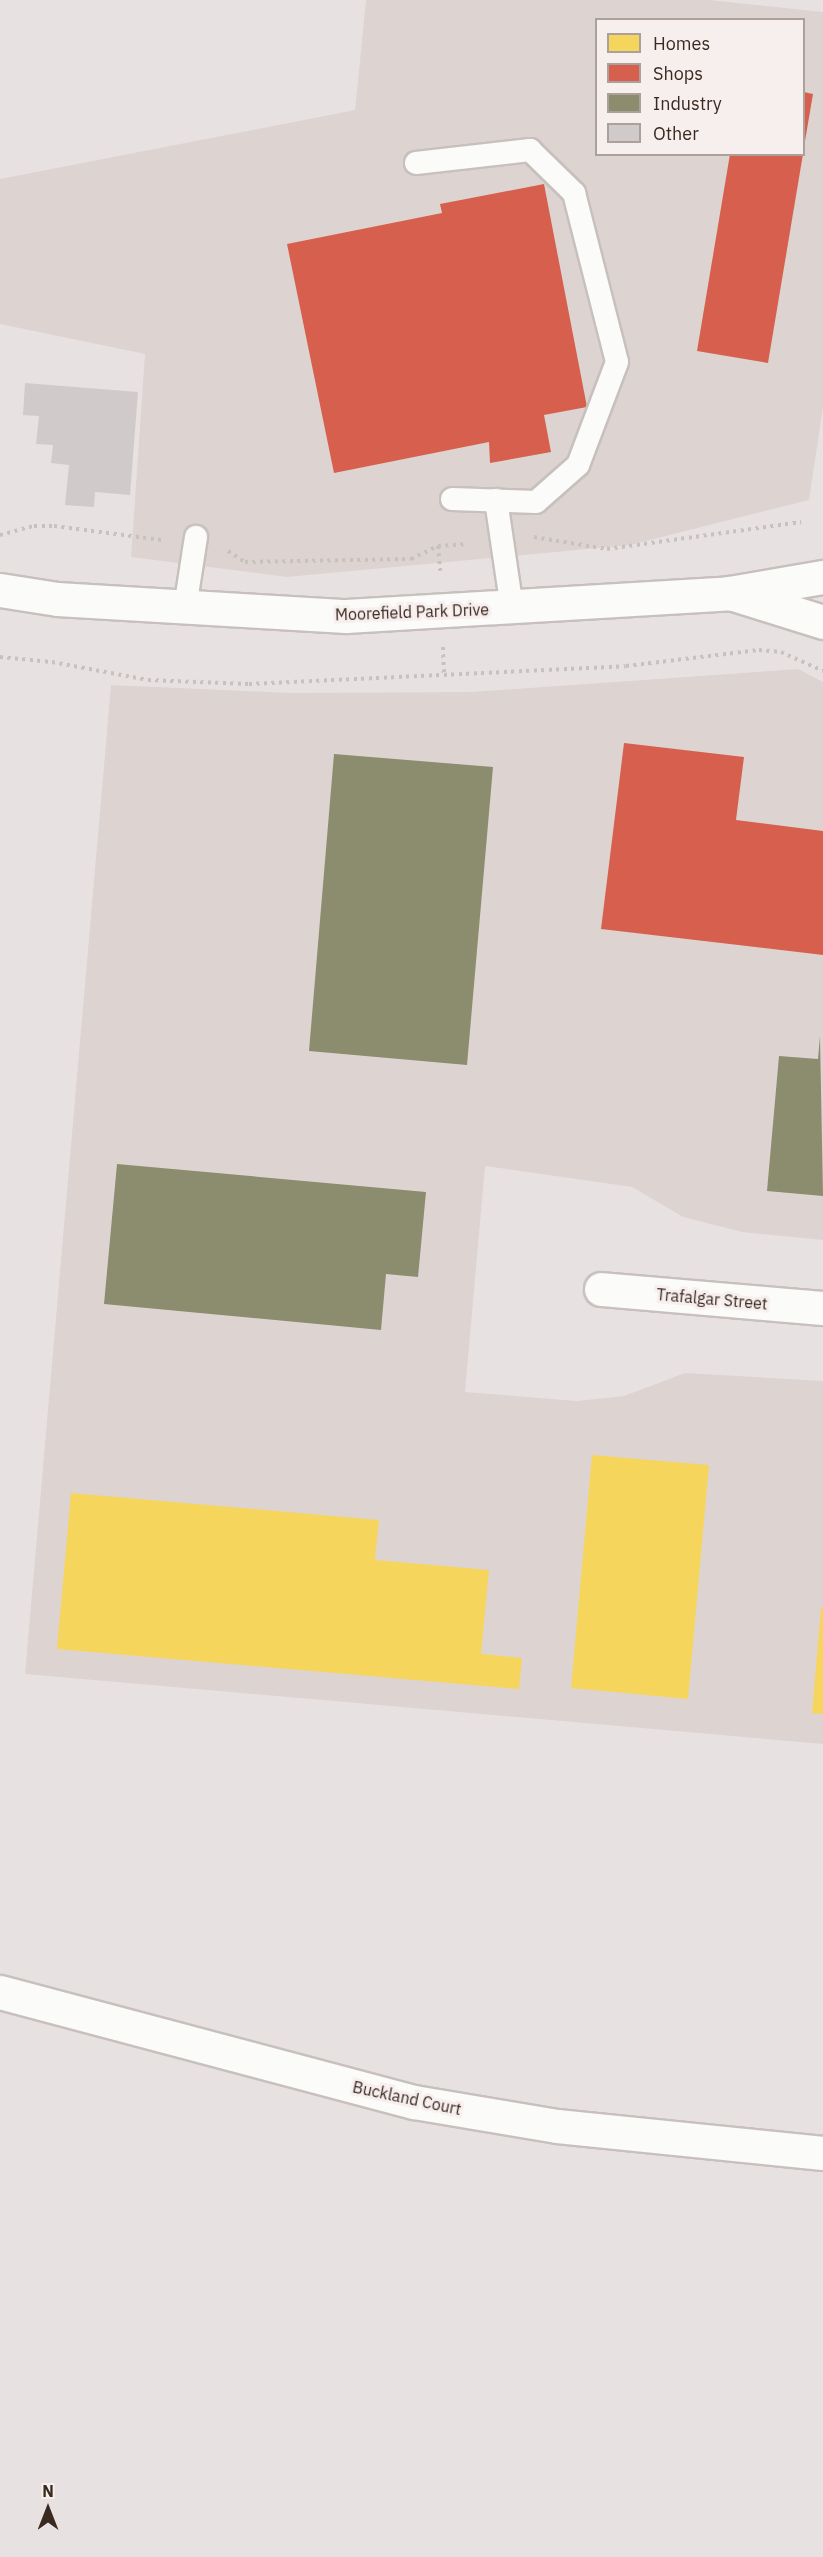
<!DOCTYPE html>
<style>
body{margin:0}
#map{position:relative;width:823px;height:2557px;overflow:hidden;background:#e7e2e1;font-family:"IBM Plex Sans",sans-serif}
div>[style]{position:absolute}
.built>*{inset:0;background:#ddd4d1}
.homes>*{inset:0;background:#f6d55c}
.shops>*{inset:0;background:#d6604d}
.industry>*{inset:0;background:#8c8c6e}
.building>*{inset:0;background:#d0cbca}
.path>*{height:4px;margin-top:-2px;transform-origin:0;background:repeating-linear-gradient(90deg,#c7c2bf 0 3px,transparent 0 7.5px)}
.roads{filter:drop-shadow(2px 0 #c7c0bd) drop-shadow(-2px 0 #c7c0bd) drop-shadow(0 2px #c7c0bd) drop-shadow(0 -2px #c7c0bd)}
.service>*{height:22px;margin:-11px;padding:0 11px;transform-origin:11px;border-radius:11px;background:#fbfbfa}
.minor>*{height:33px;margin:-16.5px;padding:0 16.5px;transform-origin:16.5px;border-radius:16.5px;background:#fbfbfa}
.secondary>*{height:33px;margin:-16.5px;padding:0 16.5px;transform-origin:16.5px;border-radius:16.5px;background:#fbfbfa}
span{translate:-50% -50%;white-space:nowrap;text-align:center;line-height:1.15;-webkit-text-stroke:6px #f7efee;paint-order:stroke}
.street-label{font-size:16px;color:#3a291f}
.legend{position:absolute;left:595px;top:18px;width:210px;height:138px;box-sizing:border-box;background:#f7efee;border:2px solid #aba09b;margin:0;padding:8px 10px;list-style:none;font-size:18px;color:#3a291f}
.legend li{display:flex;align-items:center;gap:12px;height:30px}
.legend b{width:30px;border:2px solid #aba09b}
.north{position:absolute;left:18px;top:2479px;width:60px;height:60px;-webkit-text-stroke:4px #f7efee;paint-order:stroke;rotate:0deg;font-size:16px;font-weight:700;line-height:24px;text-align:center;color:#3a291f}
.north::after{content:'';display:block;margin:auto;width:21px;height:27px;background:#3a291f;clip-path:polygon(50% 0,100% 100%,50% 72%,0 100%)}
</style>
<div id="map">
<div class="built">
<i style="clip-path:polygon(evenodd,366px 0,709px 0,823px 12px,823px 407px,809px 500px,630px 545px,287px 577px,131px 557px,145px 354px,0 324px,0 179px,355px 110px,366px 0,596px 20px,804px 20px,804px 154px,596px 154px,596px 20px)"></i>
<i style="clip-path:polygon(798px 669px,823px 682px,823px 1240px,742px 1232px,683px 1217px,632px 1187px,485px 1166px,465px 1392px,577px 1401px,624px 1396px,685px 1373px,823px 1381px,823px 1744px,25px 1674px,111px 685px,291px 693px,471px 692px)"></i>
</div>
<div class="homes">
<i style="clip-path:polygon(592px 1455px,709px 1465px,688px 1699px,571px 1688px)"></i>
<i style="clip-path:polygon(71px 1493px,379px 1520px,375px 1560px,489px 1570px,481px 1654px,522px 1658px,519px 1689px,57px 1649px)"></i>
<i style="clip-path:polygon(821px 1608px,823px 1608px,823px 1714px,812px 1713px)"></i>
</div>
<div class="shops">
<i style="clip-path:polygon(804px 92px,813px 94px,805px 141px,804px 141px)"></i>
<i style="clip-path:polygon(730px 154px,803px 154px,768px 363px,697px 351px)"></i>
<i style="clip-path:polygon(544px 184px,587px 407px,544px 415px,551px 452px,490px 463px,489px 442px,334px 473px,287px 244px,442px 213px,440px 204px)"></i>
<i style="clip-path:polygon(624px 743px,744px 757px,736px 820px,823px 831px,823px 955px,601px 929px)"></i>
</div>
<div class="industry">
<i style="clip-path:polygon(334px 754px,493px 767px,467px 1065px,309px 1051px)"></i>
<i style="clip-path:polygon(820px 1036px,823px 1196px,767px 1191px,779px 1056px,818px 1059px)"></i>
<i style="clip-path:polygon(117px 1164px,426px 1192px,418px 1277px,386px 1274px,381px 1330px,104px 1304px)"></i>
</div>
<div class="building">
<i style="clip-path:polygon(25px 383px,138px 392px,130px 495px,95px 492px,94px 507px,65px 505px,69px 465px,51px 463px,53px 445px,36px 444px,39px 416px,23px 415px)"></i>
</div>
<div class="path">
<i style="left:0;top:535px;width:35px;rotate:-15deg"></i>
<i style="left:34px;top:526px;width:20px"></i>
<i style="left:54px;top:526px;width:109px;rotate:7.4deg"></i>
<i style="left:534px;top:537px;width:74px;rotate:9.3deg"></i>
<i style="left:607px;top:549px;width:196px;rotate:-7.9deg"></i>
<i style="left:438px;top:546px;width:30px;rotate:-4deg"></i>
<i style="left:228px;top:551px;width:20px;rotate:33deg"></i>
<i style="left:245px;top:562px;width:166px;rotate:-1deg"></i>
<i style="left:411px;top:559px;width:30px;rotate:-26deg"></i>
<i style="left:438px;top:546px;width:25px;rotate:85deg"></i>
<i style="left:443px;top:647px;width:29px;rotate:88deg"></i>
<i style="left:0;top:657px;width:52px;rotate:5.5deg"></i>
<i style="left:52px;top:662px;width:98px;rotate:10.6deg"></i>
<i style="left:148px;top:680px;width:101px;rotate:2.3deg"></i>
<i style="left:249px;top:684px;width:377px;rotate:-2.7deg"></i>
<i style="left:626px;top:666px;width:134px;rotate:-6.9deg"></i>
<i style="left:759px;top:650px;width:22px;rotate:5deg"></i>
<i style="left:781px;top:652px;width:46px;rotate:24.3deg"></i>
</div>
<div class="roads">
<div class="service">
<i style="left:416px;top:163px;width:115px;rotate:-6.5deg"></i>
<i style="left:530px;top:150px;width:62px;rotate:44.3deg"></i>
<i style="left:574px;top:193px;width:174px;rotate:75.7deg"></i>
<i style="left:617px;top:362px;width:110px;rotate:110.7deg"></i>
<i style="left:578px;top:465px;width:56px;rotate:138.6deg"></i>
<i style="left:536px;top:502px;width:84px;rotate:-178deg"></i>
<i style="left:496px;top:500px;width:109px;rotate:81.6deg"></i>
<i style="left:185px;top:608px;width:72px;rotate:-81.2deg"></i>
</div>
<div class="minor">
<i style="left:730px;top:593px;width:97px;rotate:17.3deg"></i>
<i style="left:601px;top:1289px;width:223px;rotate:4.9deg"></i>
<i style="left:0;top:1992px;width:428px;rotate:14.9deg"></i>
<i style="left:414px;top:2102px;width:145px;rotate:9.5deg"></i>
<i style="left:557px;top:2126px;width:267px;rotate:5.8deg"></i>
</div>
<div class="secondary">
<i style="left:0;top:590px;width:58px;rotate:9deg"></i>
<i style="left:57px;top:599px;width:289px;rotate:3.4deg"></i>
<i style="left:346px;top:616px;width:385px;rotate:-3.4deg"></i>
<i style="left:730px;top:593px;width:94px;rotate:-9.8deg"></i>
</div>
</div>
<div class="street-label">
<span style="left:412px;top:612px;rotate:-2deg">Moorefield Park Drive</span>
<span style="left:712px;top:1299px;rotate:5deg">Trafalgar Street</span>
<span style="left:407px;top:2098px;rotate:12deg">Buckland Court</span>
</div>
<ul class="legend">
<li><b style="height:16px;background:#f6d55c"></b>Homes</li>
<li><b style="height:16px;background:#d6604d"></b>Shops</li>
<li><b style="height:16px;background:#8c8c6e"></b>Industry</li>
<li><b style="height:16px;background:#d0cbca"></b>Other</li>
</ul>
<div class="north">N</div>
</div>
